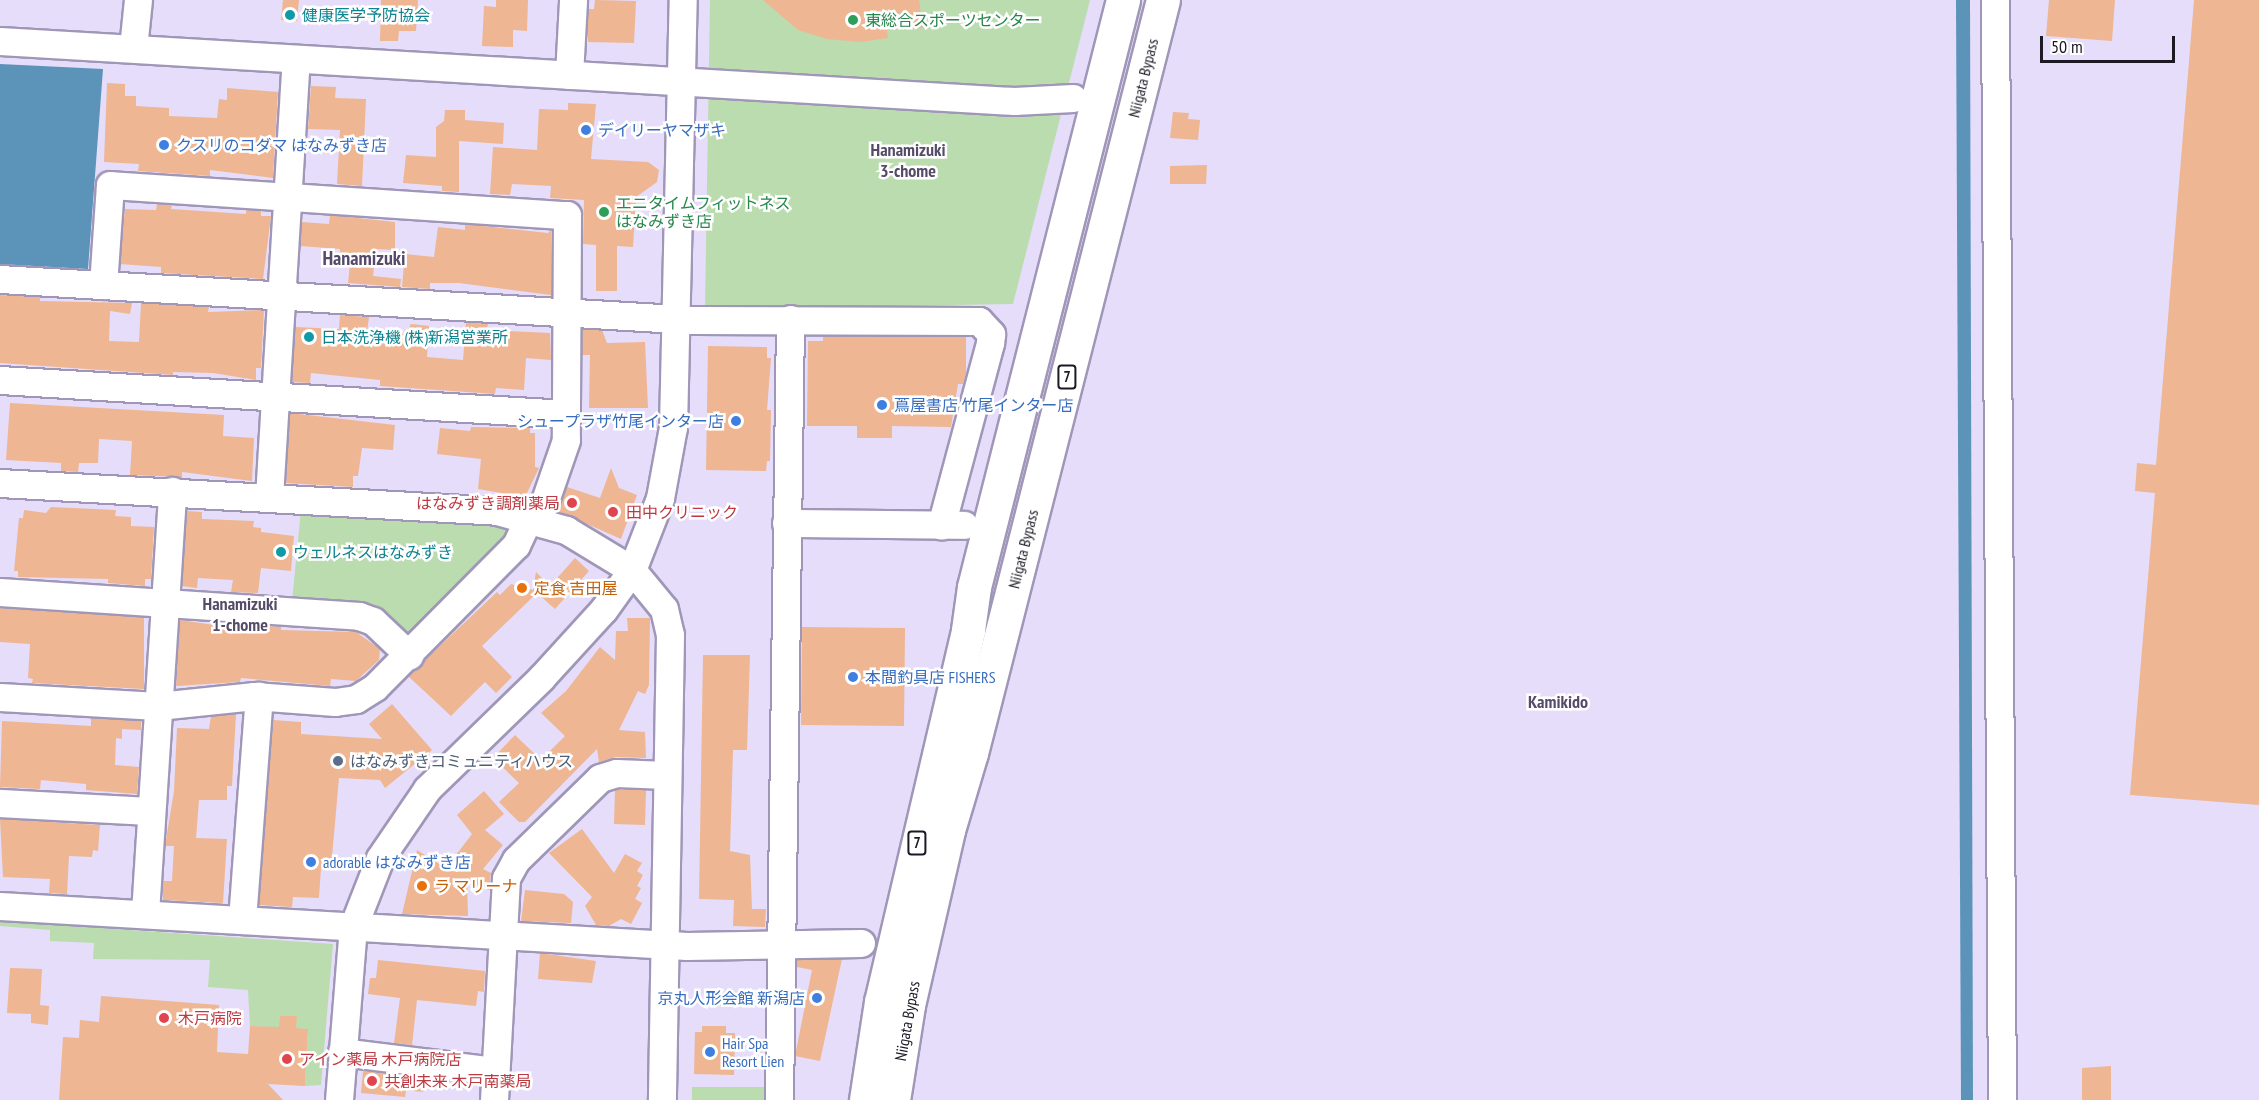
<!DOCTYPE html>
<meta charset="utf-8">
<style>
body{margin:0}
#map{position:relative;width:2259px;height:1100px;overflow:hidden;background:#e5ddfa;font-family:"PT Sans Narrow","Noto Sans JP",sans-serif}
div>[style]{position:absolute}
.green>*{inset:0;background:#bbdcae}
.water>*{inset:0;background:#5c93b9}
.building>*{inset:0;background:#eeb692}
.roads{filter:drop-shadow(2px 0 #a097b8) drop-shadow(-2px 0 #a097b8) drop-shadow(0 2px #a097b8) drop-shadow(0 -2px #a097b8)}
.minor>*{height:27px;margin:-13.5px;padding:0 13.5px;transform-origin:13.5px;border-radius:13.5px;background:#fff}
.highway>*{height:33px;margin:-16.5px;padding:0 16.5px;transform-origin:16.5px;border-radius:16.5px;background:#fff}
.dots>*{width:16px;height:16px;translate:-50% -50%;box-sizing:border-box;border:3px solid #fff;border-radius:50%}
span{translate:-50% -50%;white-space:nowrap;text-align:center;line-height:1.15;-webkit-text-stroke:5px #fff;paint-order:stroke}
.shield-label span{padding:2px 4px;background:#fff;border:2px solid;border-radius:4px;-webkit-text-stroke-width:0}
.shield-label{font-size:15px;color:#1c1925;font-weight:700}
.culture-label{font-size:16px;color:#0d838f}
.left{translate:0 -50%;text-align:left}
.leisure-label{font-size:16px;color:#27864d}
.street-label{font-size:16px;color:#1c1925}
.shop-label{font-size:16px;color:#366cbe}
.right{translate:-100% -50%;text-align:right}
.health-label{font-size:16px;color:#be3a42}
.food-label{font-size:16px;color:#c56008}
.service-label{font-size:16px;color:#4e5e75}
.neighbourhood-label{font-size:18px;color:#554b69;font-weight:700}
.quarter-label{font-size:20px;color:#554b69;font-weight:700}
.scale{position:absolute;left:2040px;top:36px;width:135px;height:27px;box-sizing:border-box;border:3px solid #1c1925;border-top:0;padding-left:8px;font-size:18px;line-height:21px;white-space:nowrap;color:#1c1925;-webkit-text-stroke:4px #fff;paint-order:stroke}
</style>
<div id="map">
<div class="green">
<i style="clip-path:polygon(710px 0,1090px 0,1013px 304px,705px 309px)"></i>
<i style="clip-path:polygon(302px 499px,497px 511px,516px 545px,409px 655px,391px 639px,291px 612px)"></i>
<i style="clip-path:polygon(0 921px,333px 944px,321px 1085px,305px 1086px,308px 1029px,250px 1026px,248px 990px,208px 987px,210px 960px,93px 959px,94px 943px,50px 941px,50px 930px,0 926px)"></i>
<i style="clip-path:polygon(692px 1087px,770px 1087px,770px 1100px,692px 1100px)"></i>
</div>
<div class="water">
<i style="clip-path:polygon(1956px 0,1970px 0,1973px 1100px,1961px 1100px)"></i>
<i style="clip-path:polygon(0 64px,103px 69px,88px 269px,0 264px)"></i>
</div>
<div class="building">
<i style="clip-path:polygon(283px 0,299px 0,297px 21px,281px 20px)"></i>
<i style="clip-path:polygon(381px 0,418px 0,416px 31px,399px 31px,398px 41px,380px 41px)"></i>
<i style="clip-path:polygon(496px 0,528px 0,527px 31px,513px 30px,513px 47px,482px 46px,484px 6px,496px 7px)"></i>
<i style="clip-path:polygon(595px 0,636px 1px,634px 43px,588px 42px,588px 9px,594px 9px)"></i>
<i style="clip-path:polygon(763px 0,919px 0,923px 28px,887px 30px,888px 38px,860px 42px,827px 39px,798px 30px)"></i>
<i style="clip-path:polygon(2049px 0,2115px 0,2112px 41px,2046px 36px)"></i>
<i style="clip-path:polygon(2194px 0,2259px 0,2259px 805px,2130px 795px,2155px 493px,2135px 491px,2137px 463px,2156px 465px)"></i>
<i style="clip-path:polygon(107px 83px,125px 84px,125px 96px,136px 96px,136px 106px,169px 108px,169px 116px,217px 118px,219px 99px,227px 100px,227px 88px,278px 92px,273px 178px,210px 170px,210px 176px,138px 171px,139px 164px,104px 162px)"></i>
<i style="clip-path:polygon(311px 86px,336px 87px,335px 98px,366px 99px,362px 186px,337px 184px,340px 130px,308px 129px)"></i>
<i style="clip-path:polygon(568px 103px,596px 104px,591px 159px,648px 162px,659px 170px,657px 182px,636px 197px,633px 247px,617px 246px,617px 291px,596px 291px,596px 245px,583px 244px,584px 200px,550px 198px,551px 186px,512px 184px,510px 195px,490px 194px,493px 147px,537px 150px,539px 109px,568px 110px)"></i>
<i style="clip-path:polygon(445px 110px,465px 110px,465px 120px,504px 123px,503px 144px,459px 141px,459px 192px,442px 191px,442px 186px,403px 183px,406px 155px,436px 157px,436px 127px,444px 121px)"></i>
<i style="clip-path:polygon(1173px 112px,1189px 113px,1188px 119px,1200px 120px,1198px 140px,1170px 138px)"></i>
<i style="clip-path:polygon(1207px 165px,1206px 184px,1170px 184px,1170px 166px)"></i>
<i style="clip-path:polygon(157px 204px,172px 205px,171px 209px,246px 214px,246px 210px,261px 211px,261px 216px,271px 216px,263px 279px,161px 273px,161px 267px,120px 264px,125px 209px,156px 210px)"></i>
<i style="clip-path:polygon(330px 215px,395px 222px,395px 250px,376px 249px,373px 276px,401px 279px,400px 287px,348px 283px,350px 264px,339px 263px,340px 249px,300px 246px,302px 222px,329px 224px)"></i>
<i style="clip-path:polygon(465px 224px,548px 233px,551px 230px,551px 295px,459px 283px,430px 283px,430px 289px,402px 287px,405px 254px,434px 257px,438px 227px,465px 230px)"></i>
<i style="clip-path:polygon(0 295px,40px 297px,40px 301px,132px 303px,130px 314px,110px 311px,109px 341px,139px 342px,141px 303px,209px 307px,208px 312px,264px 310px,261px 368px,256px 368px,256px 380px,213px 373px,173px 372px,173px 375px,0 363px)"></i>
<i style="clip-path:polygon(340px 315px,369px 317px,367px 332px,405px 334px,411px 324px,429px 326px,427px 357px,463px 360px,466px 322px,488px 324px,487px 330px,550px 333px,551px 360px,526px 358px,524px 390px,496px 388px,495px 394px,380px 386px,380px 380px,311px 373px,310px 383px,292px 382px,295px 327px,339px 329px)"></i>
<i style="clip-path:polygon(582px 329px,602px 330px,607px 343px,645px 342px,648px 408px,589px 408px,590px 355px,582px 355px)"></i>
<i style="clip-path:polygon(823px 336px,966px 337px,966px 373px,963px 384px,958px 384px,951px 427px,892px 426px,892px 438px,857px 438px,857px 426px,807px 426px,808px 341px,823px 341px)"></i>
<i style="clip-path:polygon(708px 346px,767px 347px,767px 358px,771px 358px,767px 410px,771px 410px,770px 461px,767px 461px,766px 471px,706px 470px)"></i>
<i style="clip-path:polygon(10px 403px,224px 415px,223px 436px,254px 438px,252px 481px,182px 472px,182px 477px,130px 475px,132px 441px,99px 439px,98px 463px,79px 463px,78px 472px,61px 471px,61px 463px,6px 460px)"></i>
<i style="clip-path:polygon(290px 413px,395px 425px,393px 450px,362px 448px,358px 476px,353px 476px,353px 487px,286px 483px)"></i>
<i style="clip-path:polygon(471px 427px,530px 428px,530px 433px,535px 433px,535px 467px,539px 468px,525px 497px,478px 489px,481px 459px,437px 454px,440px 428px,470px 431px)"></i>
<i style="clip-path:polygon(611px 468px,619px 488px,637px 495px,621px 539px,558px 511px,567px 487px,600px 498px)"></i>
<i style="clip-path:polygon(51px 507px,116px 510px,115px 516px,131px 517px,131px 526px,154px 527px,151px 579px,145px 579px,145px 586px,108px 583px,108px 579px,18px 577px,18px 571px,14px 571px,19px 518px,23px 518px,24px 510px,46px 513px)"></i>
<i style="clip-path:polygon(187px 511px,202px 512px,202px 519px,254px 521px,253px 527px,261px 528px,261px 532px,294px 536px,291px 571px,261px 568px,258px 593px,231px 592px,233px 580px,198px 578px,197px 588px,182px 586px)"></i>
<i style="clip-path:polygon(575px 558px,589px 571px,555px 609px,537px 593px,482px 646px,512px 677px,496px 693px,485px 682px,451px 716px,408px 676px,497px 592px,500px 595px,511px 584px,533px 590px,536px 572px,550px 586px)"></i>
<i style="clip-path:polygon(0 608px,144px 617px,144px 689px,32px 683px,33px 679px,28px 678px,30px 644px,0 642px)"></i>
<i style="clip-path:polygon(627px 618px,650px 618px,649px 685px,645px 694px,638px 691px,619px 730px,645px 732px,646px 758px,616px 757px,599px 762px,597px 749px,525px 822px,519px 822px,499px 802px,519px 783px,493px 758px,515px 735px,541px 760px,565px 736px,541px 713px,566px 691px,600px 647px,615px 660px,616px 631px,628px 631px)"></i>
<i style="clip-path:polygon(180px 620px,228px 627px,255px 628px,256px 625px,281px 627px,281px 630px,356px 632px,380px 649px,379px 660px,356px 681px,331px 679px,330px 686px,241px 678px,240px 682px,176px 686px)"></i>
<i style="clip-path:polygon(802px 627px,905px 628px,904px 726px,801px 725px)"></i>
<i style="clip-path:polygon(703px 655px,750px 655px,747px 750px,733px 750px,730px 851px,750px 855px,752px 909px,766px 909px,765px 927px,733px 926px,734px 900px,699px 899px)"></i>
<i style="clip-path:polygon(392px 704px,432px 750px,385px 788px,380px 780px,339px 778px,331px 868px,321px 868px,319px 898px,293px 897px,292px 907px,259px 905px,273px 720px,301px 722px,301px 734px,382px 739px,369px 724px)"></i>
<i style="clip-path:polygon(236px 714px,232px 786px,227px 786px,227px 800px,199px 800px,196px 838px,227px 839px,223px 903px,163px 900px,163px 881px,172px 881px,174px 846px,165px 846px,174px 791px,177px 728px,209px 729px,211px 716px)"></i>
<i style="clip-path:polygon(91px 718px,141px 721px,141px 730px,122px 729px,122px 739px,116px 738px,115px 765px,139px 767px,137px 794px,86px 790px,86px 784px,41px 780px,40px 789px,0 787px,2px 721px,91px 726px)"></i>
<i style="clip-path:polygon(615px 790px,646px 790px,645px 825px,614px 824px)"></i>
<i style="clip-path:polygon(484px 791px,504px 814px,485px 830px,503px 845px,483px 869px,491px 873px,489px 890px,467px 881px,468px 916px,402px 914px,417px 850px,446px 868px,472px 834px,457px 815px)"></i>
<i style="clip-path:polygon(0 819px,100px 825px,98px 851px,93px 850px,92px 857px,69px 856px,67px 894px,49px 893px,50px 879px,3px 877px)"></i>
<i style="clip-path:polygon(582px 829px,614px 873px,625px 854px,642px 863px,637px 871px,643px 875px,637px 886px,641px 888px,635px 899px,642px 903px,631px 924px,621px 919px,609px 926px,596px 925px,585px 906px,592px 897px,549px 853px)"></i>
<i style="clip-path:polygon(525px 890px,564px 894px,573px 902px,571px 923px,521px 921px)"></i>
<i style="clip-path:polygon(540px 953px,596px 961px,592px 983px,538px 979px)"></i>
<i style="clip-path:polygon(842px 959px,820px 1061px,795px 1056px,812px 970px,797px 967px,797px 960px)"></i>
<i style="clip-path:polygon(378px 960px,485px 971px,484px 992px,478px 991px,476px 1006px,417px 1000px,412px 1045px,394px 1043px,400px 998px,368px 994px,370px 978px,376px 978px)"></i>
<i style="clip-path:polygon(10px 968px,42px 969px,40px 1005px,49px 1006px,48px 1025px,31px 1023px,31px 1014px,7px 1013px)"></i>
<i style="clip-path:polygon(101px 996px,219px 1005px,217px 1052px,248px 1054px,250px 1026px,279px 1027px,280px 1016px,297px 1016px,296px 1028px,308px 1029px,305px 1086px,268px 1084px,283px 1100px,59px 1100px,63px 1037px,79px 1038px,80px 1020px,99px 1022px)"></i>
<i style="clip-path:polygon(702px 1026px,726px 1026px,726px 1033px,735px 1033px,734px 1075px,694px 1074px,695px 1032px,702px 1032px)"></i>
<i style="clip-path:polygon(2111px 1066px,2111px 1100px,2082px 1100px,2082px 1068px)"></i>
<i style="clip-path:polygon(363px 1071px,425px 1079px,423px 1092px,406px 1090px,405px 1097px,361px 1093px)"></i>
</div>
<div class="roads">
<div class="minor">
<i style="left:1995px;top:0;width:1100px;rotate:89.64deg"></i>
<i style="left:0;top:41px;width:1016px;rotate:3.39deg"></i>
<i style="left:1014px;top:101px;width:59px;rotate:-2.9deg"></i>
<i style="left:133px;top:48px;width:48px;rotate:-84.1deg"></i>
<i style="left:569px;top:75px;width:75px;rotate:-86.9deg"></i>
<i style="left:0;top:279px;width:696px;rotate:3.38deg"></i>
<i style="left:695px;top:320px;width:284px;rotate:0.2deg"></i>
<i style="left:979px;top:321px;width:18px;rotate:47deg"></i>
<i style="left:991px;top:334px;width:9px;rotate:96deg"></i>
<i style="left:990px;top:343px;width:189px;rotate:105deg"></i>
<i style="left:103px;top:285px;width:100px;rotate:-86deg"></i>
<i style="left:110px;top:185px;width:458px;rotate:3.8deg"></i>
<i style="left:567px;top:215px;width:225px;rotate:90.3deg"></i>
<i style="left:566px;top:440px;width:86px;rotate:109.1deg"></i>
<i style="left:0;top:380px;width:567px;rotate:3.44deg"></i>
<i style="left:0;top:483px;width:498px;rotate:3.2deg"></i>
<i style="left:497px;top:511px;width:72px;rotate:15.4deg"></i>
<i style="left:566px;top:530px;width:77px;rotate:31.2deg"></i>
<i style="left:632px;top:570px;width:50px;rotate:50.6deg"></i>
<i style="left:664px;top:609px;width:27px;rotate:77deg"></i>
<i style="left:670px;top:635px;width:465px;rotate:91deg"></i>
<i style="left:269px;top:497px;width:438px;rotate:-86.5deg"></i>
<i style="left:786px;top:523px;width:178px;rotate:0.6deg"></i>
<i style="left:0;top:592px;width:360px;rotate:3.8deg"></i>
<i style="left:359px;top:616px;width:15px;rotate:20deg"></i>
<i style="left:373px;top:621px;width:50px;rotate:43.4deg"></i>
<i style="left:0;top:697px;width:158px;rotate:3.3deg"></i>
<i style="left:158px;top:706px;width:97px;rotate:-5.9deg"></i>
<i style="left:254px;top:696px;width:81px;rotate:4.2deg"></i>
<i style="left:335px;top:702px;width:21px;rotate:-8deg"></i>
<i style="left:356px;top:699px;width:22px;rotate:-32deg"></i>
<i style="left:375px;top:687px;width:200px;rotate:-45.2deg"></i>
<i style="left:516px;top:545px;width:26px;rotate:-65deg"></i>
<i style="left:0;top:803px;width:150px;rotate:3.1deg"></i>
<i style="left:0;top:906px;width:688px;rotate:3.33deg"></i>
<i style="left:687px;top:946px;width:174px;rotate:-1deg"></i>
<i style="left:145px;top:913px;width:423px;rotate:-86.3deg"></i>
<i style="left:242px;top:920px;width:225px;rotate:-85.7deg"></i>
<i style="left:342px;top:1052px;width:154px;rotate:7.1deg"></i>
<i style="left:339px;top:1100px;width:174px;rotate:-85.4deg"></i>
<i style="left:353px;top:927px;width:74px;rotate:-68.6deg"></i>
<i style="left:380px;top:858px;width:83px;rotate:-55.7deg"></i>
<i style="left:427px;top:789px;width:159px;rotate:-44.2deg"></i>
<i style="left:541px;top:678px;width:93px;rotate:-47.6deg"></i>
<i style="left:604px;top:609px;width:48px;rotate:-54.3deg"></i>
<i style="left:632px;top:570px;width:77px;rotate:-68.7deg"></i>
<i style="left:660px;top:498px;width:72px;rotate:-79.6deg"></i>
<i style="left:673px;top:427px;width:427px;rotate:-88.7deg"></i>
<i style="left:494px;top:1100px;width:222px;rotate:-86.9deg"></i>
<i style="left:506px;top:878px;width:21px;rotate:-61deg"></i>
<i style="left:516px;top:860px;width:117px;rotate:-44.3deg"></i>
<i style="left:600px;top:778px;width:17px;rotate:-17deg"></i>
<i style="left:616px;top:773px;width:51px;rotate:2.2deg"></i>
<i style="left:779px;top:1100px;width:781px;rotate:-89.19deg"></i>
</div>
<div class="highway">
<i style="left:866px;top:1100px;width:99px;rotate:-81.3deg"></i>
<i style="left:881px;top:1002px;width:382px;rotate:-76.8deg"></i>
<i style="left:968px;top:630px;width:43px;rotate:-82.1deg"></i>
<i style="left:974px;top:587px;width:606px;rotate:-75.76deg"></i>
<i style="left:893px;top:1100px;width:96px;rotate:-81deg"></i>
<i style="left:908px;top:1005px;width:180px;rotate:-77.1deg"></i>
<i style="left:948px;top:830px;width:80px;rotate:-73.4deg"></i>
<i style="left:971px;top:753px;width:777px;rotate:-75.7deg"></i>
</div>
</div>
<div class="dots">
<i style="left:290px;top:15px;background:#0f9aa8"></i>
<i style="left:853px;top:20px;background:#2e9e5b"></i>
<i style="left:586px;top:130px;background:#3f7fe0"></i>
<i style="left:164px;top:145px;background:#3f7fe0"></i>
<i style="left:604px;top:212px;background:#2e9e5b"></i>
<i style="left:309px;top:337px;background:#0f9aa8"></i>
<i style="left:882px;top:405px;background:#3f7fe0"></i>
<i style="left:736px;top:421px;background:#3f7fe0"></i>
<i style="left:572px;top:503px;background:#e0444e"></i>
<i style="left:613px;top:512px;background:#e0444e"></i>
<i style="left:281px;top:552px;background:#0f9aa8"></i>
<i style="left:522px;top:588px;background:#e8710a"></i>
<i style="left:853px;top:677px;background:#3f7fe0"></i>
<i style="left:338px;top:761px;background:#5c6f8a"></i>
<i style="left:311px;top:862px;background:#3f7fe0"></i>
<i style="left:422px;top:886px;background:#e8710a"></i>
<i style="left:817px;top:998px;background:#3f7fe0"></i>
<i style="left:164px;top:1018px;background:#e0444e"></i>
<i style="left:710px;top:1052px;background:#3f7fe0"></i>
<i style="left:287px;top:1059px;background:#e0444e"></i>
<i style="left:372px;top:1081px;background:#e0444e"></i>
</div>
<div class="shield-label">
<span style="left:1067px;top:377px">7</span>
<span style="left:917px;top:843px">7</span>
</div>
<div class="culture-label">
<span class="left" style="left:302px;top:15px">健康医学予防協会</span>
<span class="left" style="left:321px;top:337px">日本洗浄機 (株)新潟営業所</span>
<span class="left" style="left:293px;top:552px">ウェルネスはなみずき</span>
</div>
<div class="leisure-label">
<span class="left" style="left:865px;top:20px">東総合スポーツセンター</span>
<span class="left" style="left:616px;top:212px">エニタイムフィットネス<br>はなみずき店</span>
</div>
<div class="street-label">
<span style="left:1143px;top:78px;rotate:-76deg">Niigata Bypass</span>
<span style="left:1023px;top:549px;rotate:-76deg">Niigata Bypass</span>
<span style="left:907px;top:1021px;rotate:-80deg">Niigata Bypass</span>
</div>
<div class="shop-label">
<span class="left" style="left:598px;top:130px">デイリーヤマザキ</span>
<span class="left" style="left:176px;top:145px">クスリのコダマ はなみずき店</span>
<span class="left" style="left:894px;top:405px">蔦屋書店 竹尾インター店</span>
<span class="right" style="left:724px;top:421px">シュープラザ竹尾インター店</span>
<span class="left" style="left:865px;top:677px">本間釣具店 FISHERS</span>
<span class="left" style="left:323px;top:862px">adorable はなみずき店</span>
<span class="right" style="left:805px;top:998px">京丸人形会館 新潟店</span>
<span class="left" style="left:722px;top:1052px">Hair Spa<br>Resort Lien</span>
</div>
<div class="health-label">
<span class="right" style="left:560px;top:503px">はなみずき調剤薬局</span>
<span class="left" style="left:626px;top:512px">田中クリニック</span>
<span class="left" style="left:178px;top:1018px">木戸病院</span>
<span class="left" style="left:299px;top:1059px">アイン薬局 木戸病院店</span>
<span class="left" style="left:384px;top:1081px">共創未来 木戸南薬局</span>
</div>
<div class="food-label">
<span class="left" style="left:534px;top:588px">定食 吉田屋</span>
<span class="left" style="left:434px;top:886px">ラ マリーナ</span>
</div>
<div class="service-label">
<span class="left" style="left:350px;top:761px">はなみずきコミュニティハウス</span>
</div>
<div class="neighbourhood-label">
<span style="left:908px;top:161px">Hanamizuki<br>3-chome</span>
<span style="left:240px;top:615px">Hanamizuki<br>1-chome</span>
<span style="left:1558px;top:702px">Kamikido</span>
</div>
<div class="quarter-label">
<span style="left:364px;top:258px">Hanamizuki</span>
</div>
<div class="scale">50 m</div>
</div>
